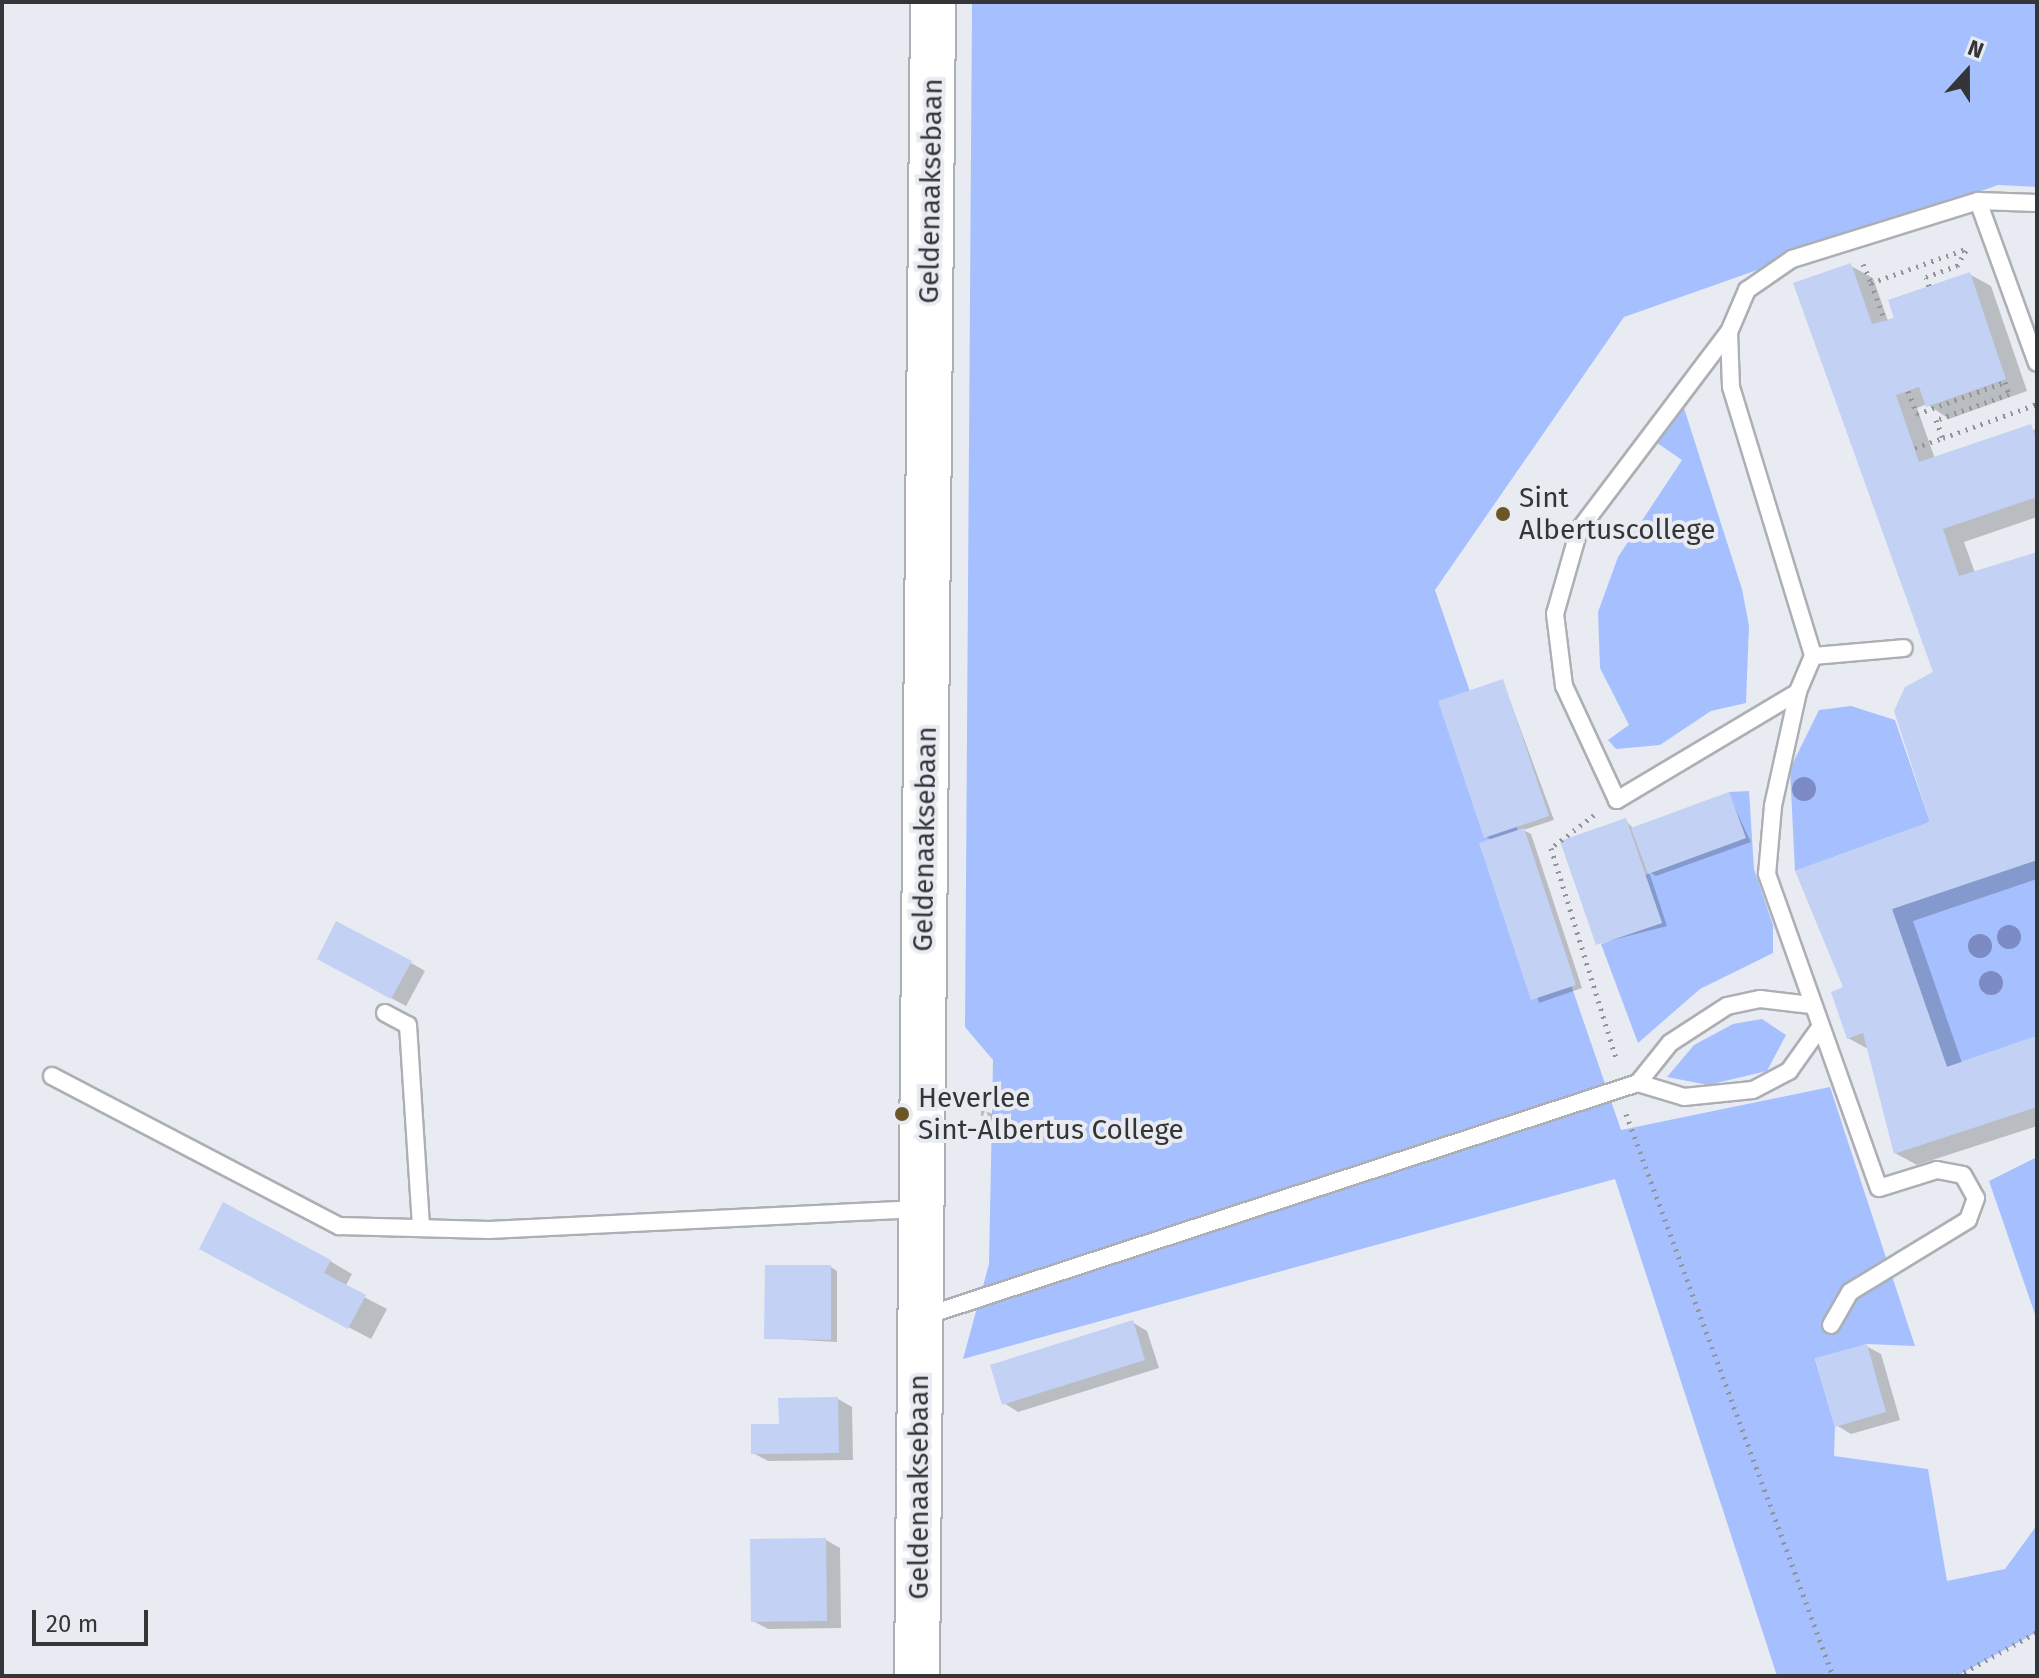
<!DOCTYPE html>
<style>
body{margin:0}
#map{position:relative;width:2039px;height:1678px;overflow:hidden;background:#e8ebf1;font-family:"Fira Sans",sans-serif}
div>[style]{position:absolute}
.green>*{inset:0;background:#a6c0ff}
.shadow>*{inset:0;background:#0003}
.building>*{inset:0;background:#c2d1f4}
.path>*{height:5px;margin-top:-2.5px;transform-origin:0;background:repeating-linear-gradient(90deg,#929498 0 2px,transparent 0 8px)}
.roads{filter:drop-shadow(2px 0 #acafb4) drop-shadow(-2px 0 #acafb4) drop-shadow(0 2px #acafb4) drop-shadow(0 -2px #acafb4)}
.lane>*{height:16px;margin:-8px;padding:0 8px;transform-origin:8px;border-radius:8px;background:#fff}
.secondary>*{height:44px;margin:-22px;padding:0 22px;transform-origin:22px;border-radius:22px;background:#fff}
.trees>*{width:24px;height:24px;margin:-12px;border-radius:50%;background:#7c8bc3}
.dots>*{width:22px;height:22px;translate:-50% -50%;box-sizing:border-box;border:4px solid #e8ebf1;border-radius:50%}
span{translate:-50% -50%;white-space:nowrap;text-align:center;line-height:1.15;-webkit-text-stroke:8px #e8ebf1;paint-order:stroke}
.street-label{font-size:28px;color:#343537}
.poi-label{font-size:28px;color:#343537}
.left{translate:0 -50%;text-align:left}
.frame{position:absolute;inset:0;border:4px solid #343537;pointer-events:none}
.north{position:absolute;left:1927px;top:32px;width:80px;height:80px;-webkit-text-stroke:6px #e8ebf1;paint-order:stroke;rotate:21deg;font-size:22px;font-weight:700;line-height:32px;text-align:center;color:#343537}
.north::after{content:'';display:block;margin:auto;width:28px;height:36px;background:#343537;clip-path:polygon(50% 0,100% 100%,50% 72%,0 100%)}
.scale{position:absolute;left:32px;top:1610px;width:116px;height:36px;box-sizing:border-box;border:4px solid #343537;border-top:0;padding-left:10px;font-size:24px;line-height:28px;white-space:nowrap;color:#343537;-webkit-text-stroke:6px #e8ebf1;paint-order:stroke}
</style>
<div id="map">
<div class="green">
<i style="clip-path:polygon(972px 2px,2037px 2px,2037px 187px,1998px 185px,1624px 317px,1435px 590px,1621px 1130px,1830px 1087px,1915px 1346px,1867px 1344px,1815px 1359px,1835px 1427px,1834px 1456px,1928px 1469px,1947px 1581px,2005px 1569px,2037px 1525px,2037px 1632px,1957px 1676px,1777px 1676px,1615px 1179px,963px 1359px,989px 1264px,993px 1060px,965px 1027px)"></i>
<i style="clip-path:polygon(1683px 405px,1742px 589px,1749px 626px,1746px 703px,1711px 711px,1660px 745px,1616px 749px,1608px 740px,1629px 725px,1600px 668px,1598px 612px,1618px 557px,1682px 460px,1657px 443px)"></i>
<i style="clip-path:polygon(1851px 706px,1895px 720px,1930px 822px,1795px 871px,1790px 769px,1819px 710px)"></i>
<i style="clip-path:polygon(1749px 791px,1754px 869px,1773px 925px,1773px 953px,1700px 989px,1638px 1043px,1601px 944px,1662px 923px,1645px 875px,1745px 838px,1729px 792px)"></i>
<i style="clip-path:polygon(2037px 860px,2037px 1036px,1947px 1067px,1892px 909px)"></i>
<i style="clip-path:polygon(1762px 1019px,1786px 1035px,1767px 1071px,1708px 1085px,1667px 1077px,1694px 1045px,1733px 1024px)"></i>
<i style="clip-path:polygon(2037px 1157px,2037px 1320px,1989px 1181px)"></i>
</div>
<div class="shadow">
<i style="clip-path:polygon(1851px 266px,1873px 278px,1888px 321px,1969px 274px,1991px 286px,2027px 391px,1949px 419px,1927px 404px,1917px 408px,1935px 459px,2037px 429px,2037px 517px,1964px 542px,1975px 573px,2037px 554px,2037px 879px,1913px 921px,1962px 1063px,2037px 1038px,2037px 1126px,1917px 1165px,1895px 1153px,1870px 1050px,1848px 1038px,1846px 989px,1932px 823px,1935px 673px)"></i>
<i style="clip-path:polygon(1503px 682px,1554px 820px,1523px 830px,1531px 834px,1582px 988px,1539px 1003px,1493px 841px,1485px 836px)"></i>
<i style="clip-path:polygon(1728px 794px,1751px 842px,1656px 876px,1649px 872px,1667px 926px,1597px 944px,1625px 820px,1634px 829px)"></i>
<i style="clip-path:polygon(411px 963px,425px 971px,406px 1006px,334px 967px)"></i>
<i style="clip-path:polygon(981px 1110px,994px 1114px,994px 1128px,981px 1124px)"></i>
<i style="clip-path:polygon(223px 1261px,330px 1261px,352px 1274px,345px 1287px,387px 1309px,371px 1339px)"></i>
<i style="clip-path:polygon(831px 1267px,837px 1271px,837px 1342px,766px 1338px)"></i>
<i style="clip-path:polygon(1132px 1322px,1147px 1331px,1159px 1368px,1018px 1412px,1004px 1403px)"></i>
<i style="clip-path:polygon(1866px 1346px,1881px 1354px,1900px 1420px,1851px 1434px,1836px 1425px)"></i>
<i style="clip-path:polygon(838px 1399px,852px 1407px,853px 1460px,768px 1461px,753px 1453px,781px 1426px)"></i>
<i style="clip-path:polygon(826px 1540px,840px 1548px,841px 1628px,768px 1629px,753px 1621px)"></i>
</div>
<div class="building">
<i style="clip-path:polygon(1851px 263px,1872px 324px,1894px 318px,1888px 300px,1970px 272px,2006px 379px,1926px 407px,1919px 387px,1896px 395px,1919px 462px,2031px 424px,2037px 441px,2037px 497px,1943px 529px,1959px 576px,2037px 552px,2037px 860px,1892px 909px,1947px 1067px,2037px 1036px,2037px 1107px,1894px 1154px,1863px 1033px,1847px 1039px,1831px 992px,1843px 987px,1795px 871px,1930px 822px,1894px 711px,1905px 687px,1933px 672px,1793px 283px)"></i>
<i style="clip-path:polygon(1503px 679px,1549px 816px,1484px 838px,1438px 701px)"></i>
<i style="clip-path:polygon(1729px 792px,1746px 838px,1648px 874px,1631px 828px)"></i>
<i style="clip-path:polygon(1626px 818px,1662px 923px,1596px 945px,1560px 841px)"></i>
<i style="clip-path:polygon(1524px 828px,1576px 985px,1531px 1000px,1479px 843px)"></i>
<i style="clip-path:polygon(336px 921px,412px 961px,391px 999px,317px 959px)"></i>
<i style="clip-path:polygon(223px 1202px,331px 1260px,324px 1273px,366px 1295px,348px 1329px,199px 1249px)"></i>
<i style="clip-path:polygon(765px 1265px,831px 1265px,831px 1340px,764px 1339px)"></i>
<i style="clip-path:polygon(1133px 1320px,1145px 1360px,1002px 1405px,990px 1365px)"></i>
<i style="clip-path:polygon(1867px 1344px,1886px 1412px,1835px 1427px,1815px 1358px)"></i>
<i style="clip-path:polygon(838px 1397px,839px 1453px,751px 1454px,751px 1424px,779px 1424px,778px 1398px)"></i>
<i style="clip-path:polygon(826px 1538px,827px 1621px,751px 1622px,750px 1539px)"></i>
</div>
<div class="path">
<i style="left:1863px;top:264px;width:21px;rotate:67deg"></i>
<i style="left:1871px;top:283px;width:101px;rotate:-19.7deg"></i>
<i style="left:1871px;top:283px;width:40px;rotate:69.8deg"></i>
<i style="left:1929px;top:286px;width:9px;rotate:-108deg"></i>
<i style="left:1926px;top:277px;width:33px;rotate:-20deg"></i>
<i style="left:1957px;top:266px;width:20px;rotate:-60deg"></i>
<i style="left:1908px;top:391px;width:25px;rotate:69deg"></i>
<i style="left:1917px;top:414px;width:94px;rotate:-20deg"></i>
<i style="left:2005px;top:382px;width:13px;rotate:72deg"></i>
<i style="left:2009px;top:394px;width:77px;rotate:160.4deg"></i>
<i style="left:1936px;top:420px;width:19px;rotate:69deg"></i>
<i style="left:1943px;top:438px;width:100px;rotate:-19.9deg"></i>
<i style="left:1915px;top:448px;width:30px;rotate:-20deg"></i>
<i style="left:1594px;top:815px;width:54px;rotate:142.5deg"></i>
<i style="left:1551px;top:848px;width:223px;rotate:72.8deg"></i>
<i style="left:1626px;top:1114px;width:599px;rotate:69.78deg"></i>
<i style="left:1957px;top:1676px;width:91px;rotate:-28.8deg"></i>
</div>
<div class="roads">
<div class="lane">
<i style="left:1978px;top:201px;width:172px;rotate:70deg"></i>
<i style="left:1729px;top:332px;width:55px;rotate:87.9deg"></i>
<i style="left:1731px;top:387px;width:281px;rotate:73deg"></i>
<i style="left:1813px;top:656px;width:39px;rotate:113deg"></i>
<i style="left:1798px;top:692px;width:117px;rotate:102.4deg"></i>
<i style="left:1773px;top:806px;width:68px;rotate:95deg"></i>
<i style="left:1767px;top:874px;width:333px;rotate:70.4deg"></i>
<i style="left:1879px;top:1188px;width:61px;rotate:-17.2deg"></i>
<i style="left:1937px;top:1170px;width:26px;rotate:11deg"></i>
<i style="left:1963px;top:1175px;width:26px;rotate:61deg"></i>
<i style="left:1976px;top:1198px;width:23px;rotate:110deg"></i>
<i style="left:1968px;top:1220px;width:138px;rotate:148.6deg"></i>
<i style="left:1850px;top:1292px;width:38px;rotate:120deg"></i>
<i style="left:1813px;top:656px;width:91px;rotate:-5deg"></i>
<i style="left:1798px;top:692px;width:211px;rotate:149.2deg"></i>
<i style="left:1617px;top:800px;width:126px;rotate:-114.9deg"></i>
<i style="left:1564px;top:686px;width:73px;rotate:-97.1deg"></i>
<i style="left:1555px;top:614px;width:87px;rotate:-74.1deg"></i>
<i style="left:1579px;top:530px;width:248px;rotate:-52.9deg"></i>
<i style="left:1729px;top:332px;width:46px;rotate:-66.8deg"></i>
<i style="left:1747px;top:290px;width:55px;rotate:-34.6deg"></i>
<i style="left:1792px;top:259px;width:195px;rotate:-17.3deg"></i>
<i style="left:1978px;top:201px;width:59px;rotate:1.9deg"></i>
<i style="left:385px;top:1013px;width:26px;rotate:28deg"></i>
<i style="left:408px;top:1025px;width:203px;rotate:86.3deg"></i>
<i style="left:52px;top:1076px;width:324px;rotate:27.6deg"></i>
<i style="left:339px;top:1226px;width:150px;rotate:1.5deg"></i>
<i style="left:489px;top:1230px;width:432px;rotate:-2.8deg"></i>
<i style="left:1638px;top:1083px;width:48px;rotate:16.9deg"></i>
<i style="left:1684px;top:1097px;width:69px;rotate:-5.8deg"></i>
<i style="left:1753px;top:1090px;width:41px;rotate:-27.8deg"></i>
<i style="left:1789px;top:1071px;width:52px;rotate:-54.5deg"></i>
<i style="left:922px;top:1317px;width:753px;rotate:-18.1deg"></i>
<i style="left:1638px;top:1083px;width:51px;rotate:-51.3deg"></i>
<i style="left:1670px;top:1043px;width:68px;rotate:-33deg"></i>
<i style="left:1727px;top:1006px;width:34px;rotate:-12deg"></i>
<i style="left:1760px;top:999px;width:51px;rotate:6.7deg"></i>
</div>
<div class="secondary">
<i style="left:917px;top:1676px;width:1674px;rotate:-89.45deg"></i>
</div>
</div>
<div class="trees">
<i style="left:1804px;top:789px"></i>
<i style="left:2009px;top:937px"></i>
<i style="left:1980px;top:946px"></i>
<i style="left:1991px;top:983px"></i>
</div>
<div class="dots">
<i style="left:1503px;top:514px;background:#6b5726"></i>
<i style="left:902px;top:1114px;background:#6b5726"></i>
</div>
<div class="street-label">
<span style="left:931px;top:191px;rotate:-89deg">Geldenaaksebaan</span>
<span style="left:925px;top:839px;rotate:-89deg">Geldenaaksebaan</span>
<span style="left:919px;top:1487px;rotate:-90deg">Geldenaaksebaan</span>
</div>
<div class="poi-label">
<span class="left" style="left:1519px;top:514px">Sint<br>Albertuscollege</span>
<span class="left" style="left:918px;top:1114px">Heverlee<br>Sint-Albertus College</span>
</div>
<div class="frame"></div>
<div class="north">N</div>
<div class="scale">20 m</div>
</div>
